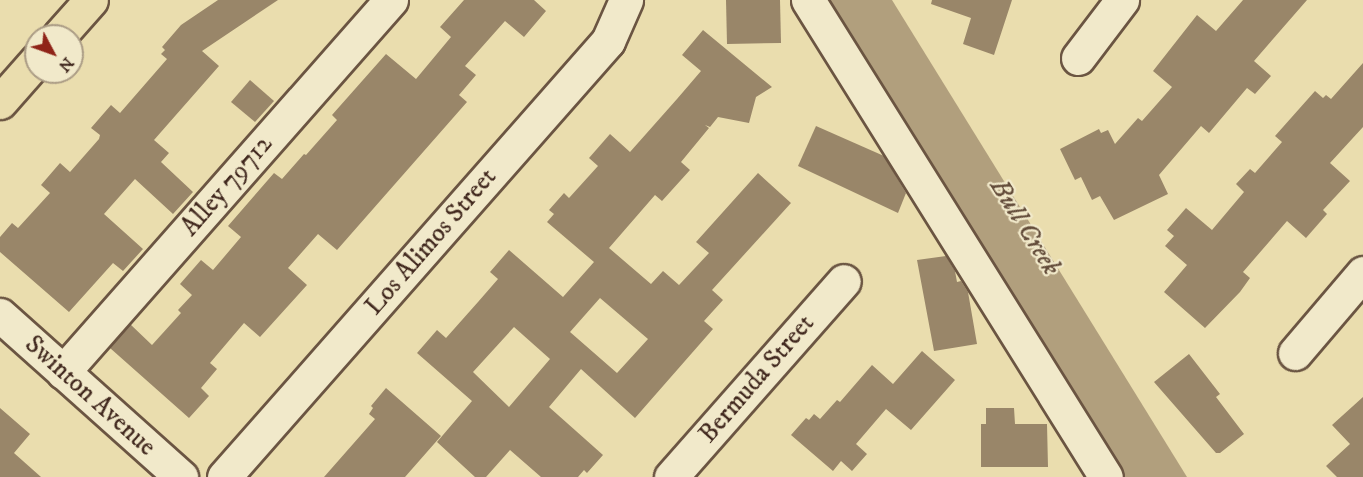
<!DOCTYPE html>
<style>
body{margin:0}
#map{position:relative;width:1363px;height:477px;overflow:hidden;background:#eaddae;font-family:"IM FELL DW Pica",serif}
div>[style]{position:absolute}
.water>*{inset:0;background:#b19f7d}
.building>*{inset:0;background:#998669}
.roads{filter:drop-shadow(2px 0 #6b5542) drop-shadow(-2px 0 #6b5542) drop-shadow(0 2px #6b5542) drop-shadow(0 -2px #6b5542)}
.minor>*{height:33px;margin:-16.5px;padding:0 16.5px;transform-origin:16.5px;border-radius:16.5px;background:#f1e9ca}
.major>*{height:33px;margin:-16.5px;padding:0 16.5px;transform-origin:16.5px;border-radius:16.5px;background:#eaddae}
span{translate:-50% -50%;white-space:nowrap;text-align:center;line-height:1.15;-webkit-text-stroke:4.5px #f1e9ca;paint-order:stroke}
.street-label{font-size:26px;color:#41281e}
.water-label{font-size:27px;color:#634c3a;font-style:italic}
.north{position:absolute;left:24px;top:24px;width:60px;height:60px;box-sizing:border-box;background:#f1e9ca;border:2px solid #ab9c85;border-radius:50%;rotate:131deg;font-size:16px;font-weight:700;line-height:24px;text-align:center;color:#41281e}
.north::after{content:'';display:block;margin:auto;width:21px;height:27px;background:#8f2418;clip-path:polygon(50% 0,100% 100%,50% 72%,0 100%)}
</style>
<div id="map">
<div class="water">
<i style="clip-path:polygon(818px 0,892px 0,1187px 477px,1115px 477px)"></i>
</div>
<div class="building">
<i style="clip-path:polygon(218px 0,278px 0,202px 51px,219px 66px,154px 140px,169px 153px,161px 162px,193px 192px,173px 214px,135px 179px,104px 214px,143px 249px,123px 271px,113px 263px,69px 312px,0 252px,0 237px,12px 223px,18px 228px,50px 193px,41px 185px,60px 163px,70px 172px,99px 139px,100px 135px,91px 128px,111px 105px,120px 113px,167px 59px,161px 54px,165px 50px,162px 47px,181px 25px)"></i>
<i style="clip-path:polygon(464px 0,534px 0,546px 11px,524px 37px,505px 21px,465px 66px,476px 75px,459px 95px,467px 102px,337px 250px,318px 234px,288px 268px,307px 285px,260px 337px,244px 323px,210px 363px,217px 369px,201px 388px,209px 396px,189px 418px,110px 348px,130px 324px,152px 345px,181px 313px,178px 310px,192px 295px,180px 284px,201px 260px,213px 270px,241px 237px,228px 226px,274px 173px,282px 179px,304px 154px,306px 155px,337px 120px,332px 115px,386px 54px,416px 79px,451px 37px,440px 27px)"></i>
<i style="clip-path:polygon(726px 0,780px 0,781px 43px,727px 44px)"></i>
<i style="clip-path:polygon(932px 0,1012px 0,994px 55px,963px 44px,971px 18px,931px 4px)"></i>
<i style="clip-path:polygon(1243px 0,1307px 0,1254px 61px,1271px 76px,1255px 94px,1247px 88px,1209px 133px,1201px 126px,1159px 175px,1168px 194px,1114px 220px,1100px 196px,1092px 200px,1081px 177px,1075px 180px,1060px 149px,1099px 129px,1101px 133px,1108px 130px,1115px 144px,1138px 118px,1142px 121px,1172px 87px,1153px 71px,1197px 15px,1216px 31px)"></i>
<i style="clip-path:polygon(evenodd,703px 30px,772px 87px,756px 97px,749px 123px,718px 117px,710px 127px,705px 125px,709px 128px,681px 162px,690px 170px,662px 201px,655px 195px,609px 248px,651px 284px,663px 271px,679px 285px,709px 253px,696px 242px,758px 173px,791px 203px,712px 290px,723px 300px,704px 321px,713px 329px,635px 418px,581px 369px,549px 407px,603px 455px,587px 473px,584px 470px,578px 477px,541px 477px,510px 450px,486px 477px,475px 477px,437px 442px,472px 401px,417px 353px,437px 330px,446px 338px,478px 302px,498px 279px,490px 272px,509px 250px,563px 297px,594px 262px,547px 222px,554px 214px,549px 210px,564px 193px,569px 198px,598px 166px,589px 158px,610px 134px,630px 152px,677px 99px,701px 71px,682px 55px,703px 30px,600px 298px,648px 339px,617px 373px,570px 332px,600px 298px,703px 30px,514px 327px,550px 359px,509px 407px,473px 372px,514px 327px)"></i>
<i style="clip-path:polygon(1363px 63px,1363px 127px,1330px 163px,1350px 181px,1323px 210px,1327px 214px,1306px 238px,1287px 221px,1243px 272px,1250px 278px,1240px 292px,1205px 328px,1164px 292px,1187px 265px,1165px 246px,1174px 236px,1167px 230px,1186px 208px,1212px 230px,1244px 192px,1236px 184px,1250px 169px,1255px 173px,1282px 142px,1275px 136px,1315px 91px,1323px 98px,1326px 95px,1331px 99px)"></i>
<i style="clip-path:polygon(250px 80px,274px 101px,255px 122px,231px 102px)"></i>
<i style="clip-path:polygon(816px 126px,884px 156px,906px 193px,898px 213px,798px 166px)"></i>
<i style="clip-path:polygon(946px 256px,955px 271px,957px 282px,961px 281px,968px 292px,977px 344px,934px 351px,917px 260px)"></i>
<i style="clip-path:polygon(922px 351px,955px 380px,911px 430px,886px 409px,856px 444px,867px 454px,852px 471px,841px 461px,833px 471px,791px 435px,806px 418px,809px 420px,814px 414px,820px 419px,837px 400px,840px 402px,872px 365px,893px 384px)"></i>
<i style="clip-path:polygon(1189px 354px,1220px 394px,1216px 397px,1244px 434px,1220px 453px,1216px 453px,1154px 382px)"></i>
<i style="clip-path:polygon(386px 388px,441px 436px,405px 477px,324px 477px,375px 419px,369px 414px,373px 408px,371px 406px)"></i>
<i style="clip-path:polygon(1363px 397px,1363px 477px,1337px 477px,1326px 466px,1350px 444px,1332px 425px)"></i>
<i style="clip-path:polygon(0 408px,30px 434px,14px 453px,41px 477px,0 477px)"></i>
<i style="clip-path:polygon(986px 408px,1014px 408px,1015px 424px,1047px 424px,1048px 467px,981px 467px,981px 424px,986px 424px)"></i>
</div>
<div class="roads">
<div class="minor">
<i style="left:808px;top:0;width:562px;rotate:58.01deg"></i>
<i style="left:1078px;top:58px;width:73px;rotate:-52.8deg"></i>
<i style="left:0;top:315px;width:243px;rotate:41.8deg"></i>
<i style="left:1295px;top:353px;width:105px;rotate:-49.6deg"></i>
<i style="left:63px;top:372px;width:496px;rotate:-48.6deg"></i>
<i style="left:224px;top:477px;width:581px;rotate:-48.63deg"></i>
<i style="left:608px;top:41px;width:45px;rotate:-66.3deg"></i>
<i style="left:671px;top:477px;width:261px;rotate:-48.6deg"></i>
</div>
<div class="major">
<i style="left:59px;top:36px;width:48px;rotate:-48.4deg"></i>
<i style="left:0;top:102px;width:55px;rotate:-48.7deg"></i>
</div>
</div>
<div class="street-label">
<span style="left:227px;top:186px;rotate:-49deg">Alley 79712</span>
<span style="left:431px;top:242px;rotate:-49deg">Los Alimos Street</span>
<span style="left:757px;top:379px;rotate:-49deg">Bermuda Street</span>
<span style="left:90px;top:396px;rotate:42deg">Swinton Avenue</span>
</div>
<div class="water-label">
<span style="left:1025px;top:227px;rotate:58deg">Bull Creek</span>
</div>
<div class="north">N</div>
</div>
